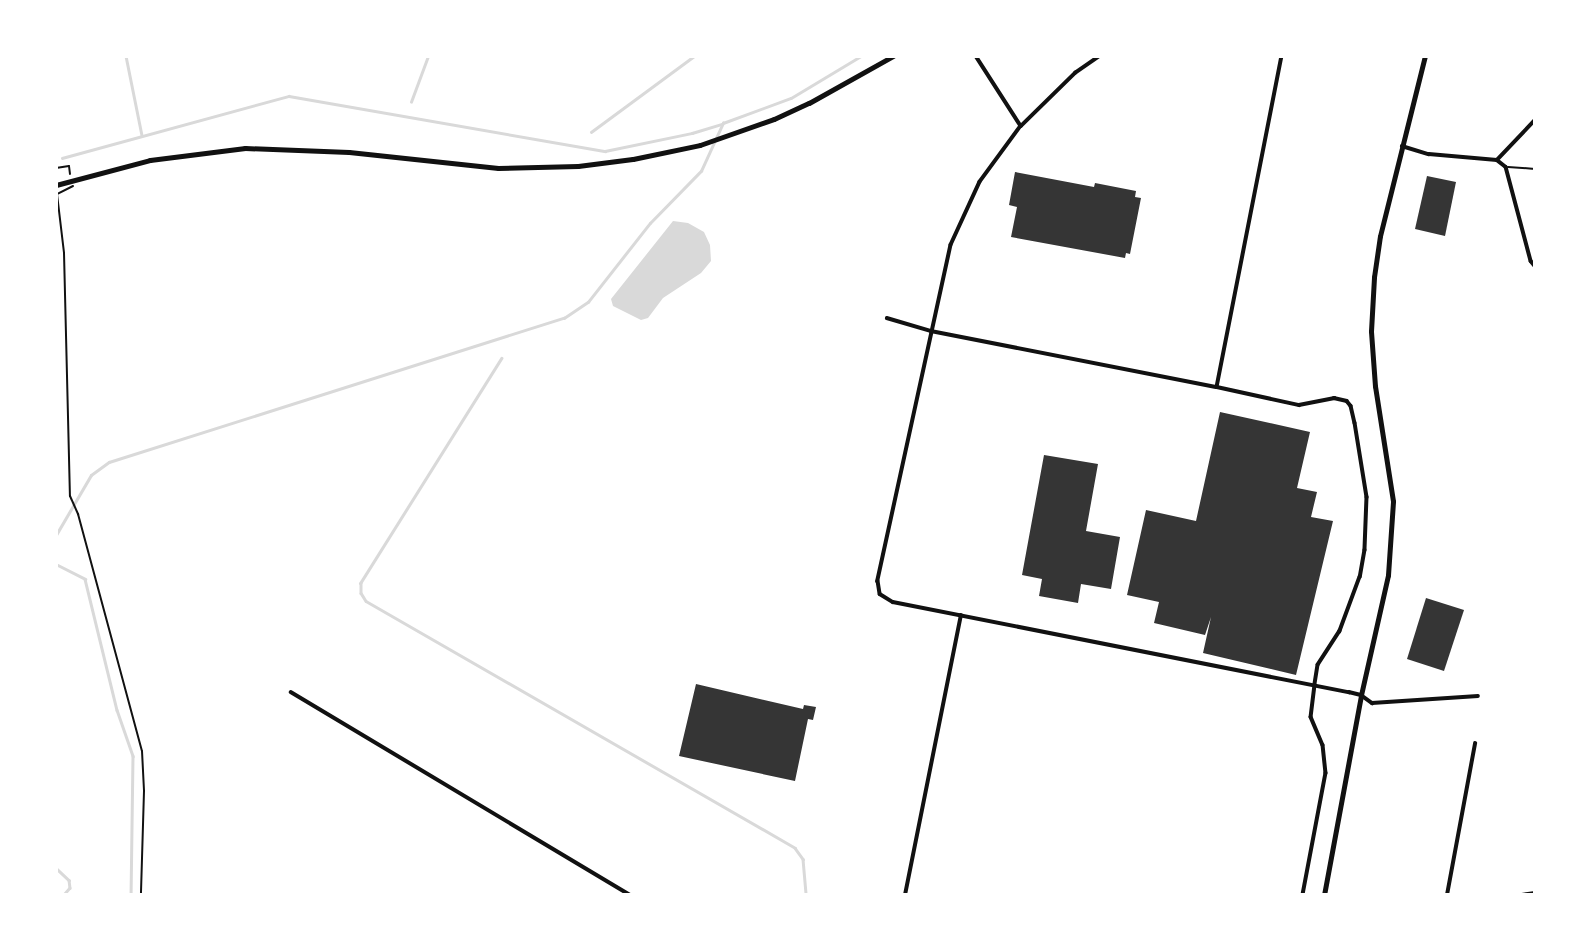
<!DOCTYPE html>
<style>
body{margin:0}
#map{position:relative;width:1591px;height:951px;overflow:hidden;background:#fff;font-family:"Sofia Sans Condensed",sans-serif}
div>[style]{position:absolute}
.water>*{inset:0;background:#d9d9d9}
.stream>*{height:2.5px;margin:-1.25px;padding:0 1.25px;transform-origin:1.25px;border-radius:1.25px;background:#d9d9d9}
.building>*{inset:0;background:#353535}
.path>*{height:2px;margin:-1px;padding:0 1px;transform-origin:1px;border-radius:1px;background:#111}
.service>*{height:2px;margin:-1px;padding:0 1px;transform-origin:1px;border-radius:1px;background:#111}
.minor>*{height:3.5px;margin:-1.75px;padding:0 1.75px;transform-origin:1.75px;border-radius:1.75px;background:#111}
.secondary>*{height:5px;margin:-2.5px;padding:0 2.5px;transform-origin:2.5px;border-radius:2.5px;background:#111}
span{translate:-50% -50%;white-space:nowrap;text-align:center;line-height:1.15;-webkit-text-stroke:5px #fff;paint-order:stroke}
.frame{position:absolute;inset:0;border:58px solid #fff;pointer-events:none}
</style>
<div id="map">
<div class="water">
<i style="clip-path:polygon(673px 221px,688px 223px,704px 232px,710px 245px,711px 261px,701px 273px,663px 298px,648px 318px,641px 320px,613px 306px,611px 299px)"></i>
</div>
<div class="stream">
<i style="left:126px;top:56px;width:81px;rotate:78.6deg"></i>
<i style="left:411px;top:102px;width:49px;rotate:-69.7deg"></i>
<i style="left:591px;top:132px;width:128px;rotate:-36.4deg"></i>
<i style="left:62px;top:158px;width:235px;rotate:-15.3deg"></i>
<i style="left:289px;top:96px;width:321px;rotate:9.9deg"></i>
<i style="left:605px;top:151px;width:89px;rotate:-11.7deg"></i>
<i style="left:692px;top:133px;width:30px;rotate:-17deg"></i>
<i style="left:502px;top:358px;width:266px;rotate:122.1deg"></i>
<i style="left:361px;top:583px;width:10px;rotate:90deg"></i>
<i style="left:361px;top:593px;width:9px;rotate:58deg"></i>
<i style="left:366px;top:601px;width:495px;rotate:29.9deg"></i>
<i style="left:795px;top:848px;width:14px;rotate:54deg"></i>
<i style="left:803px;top:859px;width:36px;rotate:85deg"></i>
<i style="left:56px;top:535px;width:69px;rotate:-59.7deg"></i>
<i style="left:91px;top:475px;width:22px;rotate:-36deg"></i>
<i style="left:109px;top:462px;width:477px;rotate:-17.6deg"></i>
<i style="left:564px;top:318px;width:29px;rotate:-34deg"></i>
<i style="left:588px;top:302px;width:100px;rotate:-51.9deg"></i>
<i style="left:650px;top:223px;width:73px;rotate:-45.6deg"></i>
<i style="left:701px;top:171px;width:53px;rotate:-65.4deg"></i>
<i style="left:723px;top:123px;width:72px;rotate:-20.2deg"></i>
<i style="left:791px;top:98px;width:82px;rotate:-31deg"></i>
<i style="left:56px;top:564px;width:33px;rotate:27deg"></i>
<i style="left:85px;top:579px;width:135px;rotate:76.3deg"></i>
<i style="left:117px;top:710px;width:49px;rotate:70.8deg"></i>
<i style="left:133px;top:756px;width:139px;rotate:90.8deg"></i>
<i style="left:56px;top:868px;width:18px;rotate:43deg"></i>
<i style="left:69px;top:880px;width:8px;rotate:83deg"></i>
<i style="left:70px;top:888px;width:9px;rotate:131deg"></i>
</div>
<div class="building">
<i style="clip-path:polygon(1015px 172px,1094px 187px,1095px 183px,1136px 191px,1135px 197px,1141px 198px,1130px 254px,1126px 253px,1125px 258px,1011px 237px,1017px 207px,1009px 205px)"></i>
<i style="clip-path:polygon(1427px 176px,1456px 182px,1445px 236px,1415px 229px)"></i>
<i style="clip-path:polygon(1220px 412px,1310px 432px,1297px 488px,1317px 492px,1311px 517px,1333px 521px,1296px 675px,1203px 653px,1211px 617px,1205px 635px,1154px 623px,1159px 602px,1127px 595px,1146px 510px,1196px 521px)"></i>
<i style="clip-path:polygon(1044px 455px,1098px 464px,1086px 531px,1120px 537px,1111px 589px,1081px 584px,1078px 603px,1039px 596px,1042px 579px,1022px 575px)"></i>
<i style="clip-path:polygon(1426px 598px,1464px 610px,1444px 671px,1407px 659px)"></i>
<i style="clip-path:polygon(696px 684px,803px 709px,804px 705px,816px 707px,813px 720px,808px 719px,795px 781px,679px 756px)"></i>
</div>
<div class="path">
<i style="left:56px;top:166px;width:2px;rotate:90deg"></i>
<i style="left:56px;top:168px;width:13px;rotate:-9deg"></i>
<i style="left:69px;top:166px;width:8px;rotate:83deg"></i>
<i style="left:73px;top:186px;width:18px;rotate:153deg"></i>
<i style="left:57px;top:194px;width:59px;rotate:83.2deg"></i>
<i style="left:64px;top:253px;width:243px;rotate:88.6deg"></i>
<i style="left:70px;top:496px;width:20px;rotate:66deg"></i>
<i style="left:78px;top:514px;width:245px;rotate:74.9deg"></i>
<i style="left:142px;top:751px;width:40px;rotate:87.1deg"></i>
<i style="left:144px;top:791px;width:104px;rotate:91.7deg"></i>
</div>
<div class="service">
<i style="left:1508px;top:167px;width:27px;rotate:4deg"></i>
</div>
<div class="minor">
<i style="left:976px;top:56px;width:83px;rotate:57.3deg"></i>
<i style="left:1021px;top:126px;width:69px;rotate:126.2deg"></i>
<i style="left:980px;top:182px;width:69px;rotate:114.7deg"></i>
<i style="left:951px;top:245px;width:344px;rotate:102.3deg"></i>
<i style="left:878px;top:581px;width:13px;rotate:81deg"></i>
<i style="left:880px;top:594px;width:15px;rotate:32deg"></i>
<i style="left:893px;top:602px;width:465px;rotate:11.2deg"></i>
<i style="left:1349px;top:692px;width:12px;rotate:14deg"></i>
<i style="left:1361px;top:695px;width:14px;rotate:36deg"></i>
<i style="left:1372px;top:703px;width:106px;rotate:-3.8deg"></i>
<i style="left:1282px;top:56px;width:337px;rotate:101.1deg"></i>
<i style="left:1217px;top:387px;width:84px;rotate:12.4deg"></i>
<i style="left:1299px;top:405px;width:36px;rotate:-11deg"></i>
<i style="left:1334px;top:398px;width:13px;rotate:13deg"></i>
<i style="left:1347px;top:401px;width:6px;rotate:51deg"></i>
<i style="left:1351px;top:406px;width:17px;rotate:77deg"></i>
<i style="left:1355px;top:423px;width:75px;rotate:80.8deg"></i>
<i style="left:1367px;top:497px;width:53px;rotate:92.2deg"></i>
<i style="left:1365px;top:550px;width:27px;rotate:100deg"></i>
<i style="left:1360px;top:577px;width:58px;rotate:110.3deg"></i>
<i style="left:1340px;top:631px;width:40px;rotate:122.9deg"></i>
<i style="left:1318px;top:665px;width:20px;rotate:99deg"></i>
<i style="left:1315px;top:685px;width:32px;rotate:97deg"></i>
<i style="left:1311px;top:717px;width:30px;rotate:67deg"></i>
<i style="left:1323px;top:745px;width:28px;rotate:84deg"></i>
<i style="left:1326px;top:773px;width:124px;rotate:100.7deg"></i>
<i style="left:1021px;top:126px;width:76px;rotate:-44.5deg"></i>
<i style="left:1075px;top:73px;width:29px;rotate:-35deg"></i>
<i style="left:1402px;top:146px;width:28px;rotate:17deg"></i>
<i style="left:1429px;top:154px;width:68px;rotate:5deg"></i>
<i style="left:1497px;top:160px;width:11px;rotate:38deg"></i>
<i style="left:1506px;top:167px;width:97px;rotate:75.1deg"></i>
<i style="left:1531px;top:261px;width:6px;rotate:51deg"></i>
<i style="left:1497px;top:160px;width:55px;rotate:-46.5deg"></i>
<i style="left:887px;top:318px;width:46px;rotate:16.5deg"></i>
<i style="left:931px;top:331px;width:290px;rotate:11.1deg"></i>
<i style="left:291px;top:692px;width:395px;rotate:30.9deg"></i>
<i style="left:905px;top:895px;width:285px;rotate:-78.7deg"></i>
<i style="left:1447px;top:895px;width:154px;rotate:-79.5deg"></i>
<i style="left:1522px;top:895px;width:13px;rotate:-9deg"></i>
</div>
<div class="secondary">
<i style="left:56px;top:185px;width:97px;rotate:-14.9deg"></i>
<i style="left:150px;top:160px;width:96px;rotate:-7.2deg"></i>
<i style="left:245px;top:148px;width:104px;rotate:2.2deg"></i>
<i style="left:349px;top:152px;width:150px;rotate:6.1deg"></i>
<i style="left:498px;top:168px;width:80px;rotate:-1.4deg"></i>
<i style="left:578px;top:166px;width:55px;rotate:-7.3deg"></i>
<i style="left:633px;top:159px;width:68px;rotate:-11.8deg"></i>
<i style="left:700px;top:145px;width:78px;rotate:-19.4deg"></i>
<i style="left:774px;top:119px;width:38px;rotate:-25deg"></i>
<i style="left:809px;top:103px;width:96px;rotate:-29.2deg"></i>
<i style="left:1324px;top:895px;width:203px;rotate:-79.5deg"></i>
<i style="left:1361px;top:695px;width:123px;rotate:-77.3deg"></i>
<i style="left:1388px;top:575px;width:74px;rotate:-86.1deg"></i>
<i style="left:1393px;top:501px;width:116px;rotate:-98.9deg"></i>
<i style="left:1375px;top:386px;width:55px;rotate:-94.2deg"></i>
<i style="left:1371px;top:331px;width:54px;rotate:-86.8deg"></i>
<i style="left:1374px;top:277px;width:41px;rotate:-81.7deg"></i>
<i style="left:1380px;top:236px;width:186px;rotate:-76deg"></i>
</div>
<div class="frame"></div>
</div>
